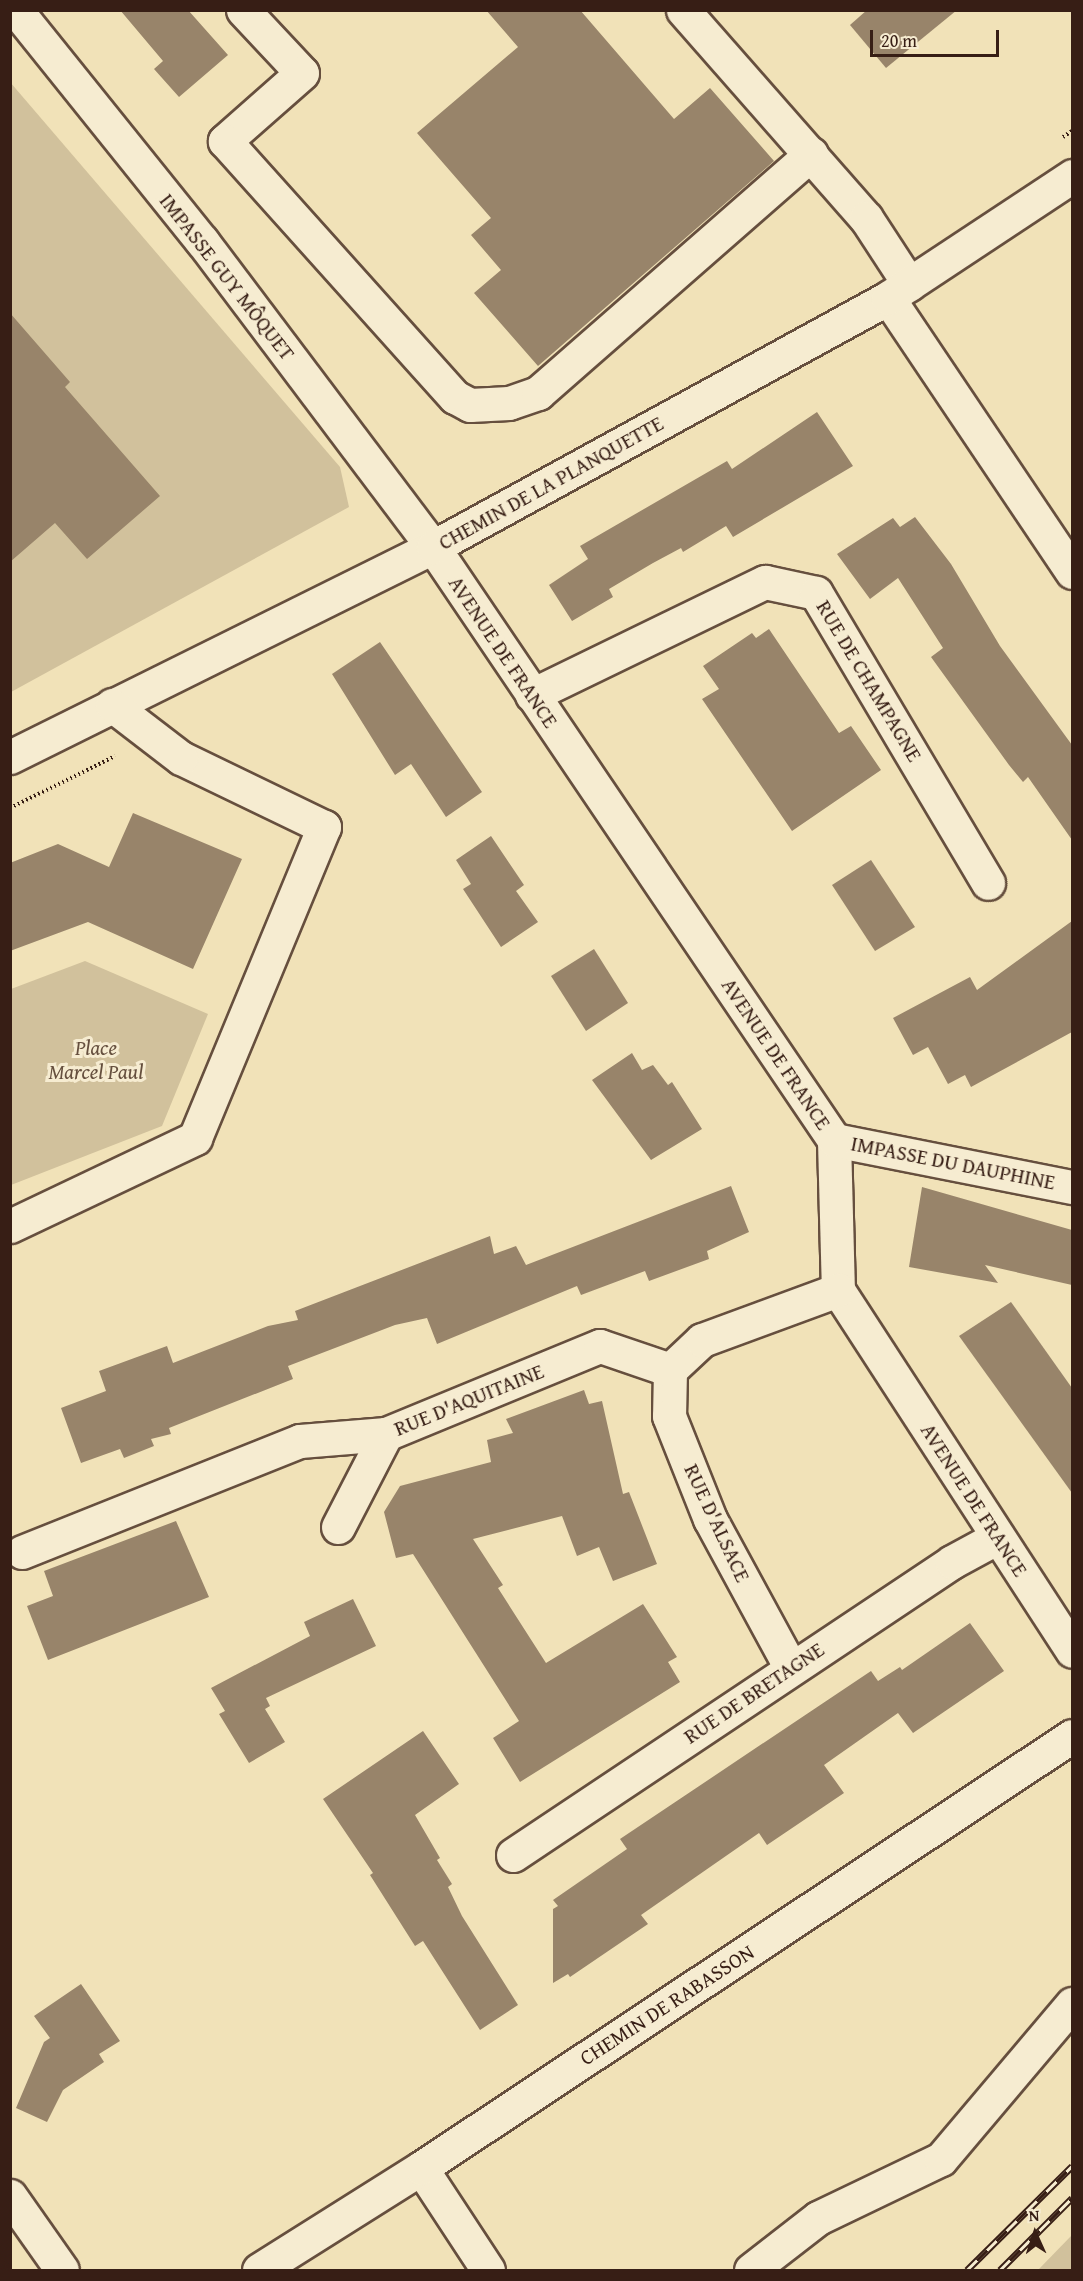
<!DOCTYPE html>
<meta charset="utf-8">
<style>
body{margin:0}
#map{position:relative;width:1083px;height:2281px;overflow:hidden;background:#f1e2b8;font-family:"Gentium Book Plus",serif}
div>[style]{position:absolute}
.green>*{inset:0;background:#d1c19c}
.building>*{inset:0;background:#98846a}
.path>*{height:4px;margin-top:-2px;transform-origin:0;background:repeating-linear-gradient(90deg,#371e15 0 1.5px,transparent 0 4.5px)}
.roads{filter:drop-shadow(2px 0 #664f3e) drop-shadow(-2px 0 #664f3e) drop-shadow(0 2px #664f3e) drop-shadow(0 -2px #664f3e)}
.minor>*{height:33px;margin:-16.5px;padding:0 16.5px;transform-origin:16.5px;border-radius:16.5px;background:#f6ecd1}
.rail>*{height:7px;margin-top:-3.5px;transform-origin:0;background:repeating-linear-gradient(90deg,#f6ecd1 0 14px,#371e15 0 28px);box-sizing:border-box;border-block:2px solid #371e15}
span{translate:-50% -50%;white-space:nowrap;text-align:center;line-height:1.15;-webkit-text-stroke:6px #f6ecd1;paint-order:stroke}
.street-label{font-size:21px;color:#371e15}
.park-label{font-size:21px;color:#654f3e;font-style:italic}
.frame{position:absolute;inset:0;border:12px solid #371e15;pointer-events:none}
.north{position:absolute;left:1005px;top:2203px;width:60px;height:60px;-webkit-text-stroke:4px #f6ecd1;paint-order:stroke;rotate:357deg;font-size:16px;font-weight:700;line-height:24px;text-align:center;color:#371e15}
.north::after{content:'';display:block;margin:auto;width:21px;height:27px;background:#371e15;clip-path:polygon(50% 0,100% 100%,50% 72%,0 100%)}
.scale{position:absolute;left:870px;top:30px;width:129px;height:27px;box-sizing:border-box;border:3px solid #371e15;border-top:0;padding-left:8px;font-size:18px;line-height:21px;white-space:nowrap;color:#371e15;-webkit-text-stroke:4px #f6ecd1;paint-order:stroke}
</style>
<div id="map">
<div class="green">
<i style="clip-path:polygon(10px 82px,340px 467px,349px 507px,11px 692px)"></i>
<i style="clip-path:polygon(85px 961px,208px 1014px,162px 1126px,11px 1185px,11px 989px)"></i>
<i style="clip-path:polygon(1072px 2235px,1072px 2270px,1038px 2270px)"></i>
</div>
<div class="building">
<i style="clip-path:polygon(120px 10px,188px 10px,228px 55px,179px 97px,154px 69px,163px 61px)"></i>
<i style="clip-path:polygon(486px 10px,580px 10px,674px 119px,710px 88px,774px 161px,538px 366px,474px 293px,501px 270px,471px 235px,491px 218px,417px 133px,518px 47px)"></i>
<i style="clip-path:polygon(867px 10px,957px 10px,886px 68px,850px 25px)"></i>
<i style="clip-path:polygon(10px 313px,70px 382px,65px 387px,160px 496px,87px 559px,55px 523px,10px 562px)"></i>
<i style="clip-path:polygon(817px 412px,853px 466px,733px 537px,726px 526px,683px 552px,681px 548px,653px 563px,609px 589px,613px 597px,572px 621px,549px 585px,588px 559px,580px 546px,727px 461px,732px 469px)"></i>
<i style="clip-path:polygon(915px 517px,951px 564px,1000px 646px,1072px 745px,1072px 840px,1028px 777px,1023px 782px,1009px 765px,931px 657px,943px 648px,898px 578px,870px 599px,837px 554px,893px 518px,900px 527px)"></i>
<i style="clip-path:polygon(769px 629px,839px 733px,851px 726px,881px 770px,792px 831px,702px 699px,719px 689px,703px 666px,752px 633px,756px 638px)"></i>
<i style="clip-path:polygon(380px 642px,482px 792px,446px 817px,411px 764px,395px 775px,332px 674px)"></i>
<i style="clip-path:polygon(133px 813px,242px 859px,193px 969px,88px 922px,10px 951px,10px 863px,58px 844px,109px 867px)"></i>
<i style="clip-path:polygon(491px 836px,524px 885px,516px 891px,538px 922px,501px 947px,463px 889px,471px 884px,456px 860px)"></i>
<i style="clip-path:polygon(871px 860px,915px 927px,875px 951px,832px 885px)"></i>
<i style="clip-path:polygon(1072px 921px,1072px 1032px,971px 1087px,965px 1075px,948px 1084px,928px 1047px,913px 1055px,893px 1018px,970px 977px,977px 990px)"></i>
<i style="clip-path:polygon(594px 949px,628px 1003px,586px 1031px,551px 976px)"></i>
<i style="clip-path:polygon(632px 1053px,642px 1070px,653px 1065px,668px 1085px,672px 1082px,702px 1129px,651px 1160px,592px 1080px)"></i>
<i style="clip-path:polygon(731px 1186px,749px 1232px,707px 1251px,709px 1259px,649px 1281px,645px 1271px,581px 1295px,577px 1286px,437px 1344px,427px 1318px,395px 1325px,288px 1366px,293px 1379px,169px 1428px,171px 1434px,151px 1439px,154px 1446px,124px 1458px,120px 1449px,81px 1463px,61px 1408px,106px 1391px,99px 1371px,167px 1346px,173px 1363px,268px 1326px,298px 1320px,295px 1311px,490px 1236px,494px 1254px,516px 1246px,526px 1265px)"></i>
<i style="clip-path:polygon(922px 1187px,1072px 1230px,1072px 1285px,985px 1265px,998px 1283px,909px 1267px)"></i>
<i style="clip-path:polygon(1011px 1302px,1072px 1388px,1072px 1493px,959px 1336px)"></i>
<i style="clip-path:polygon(584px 1390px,589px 1404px,602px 1401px,623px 1494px,629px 1492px,657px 1564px,613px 1581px,599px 1547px,577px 1556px,562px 1516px,473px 1539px,503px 1585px,498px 1588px,546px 1663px,643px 1604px,677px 1657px,668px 1662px,680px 1682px,520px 1782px,493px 1738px,519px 1721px,413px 1554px,396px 1558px,384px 1512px,400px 1486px,491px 1462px,487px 1440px,513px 1433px,506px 1419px)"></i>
<i style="clip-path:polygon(176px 1521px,209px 1597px,48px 1660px,27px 1606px,53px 1596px,44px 1571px)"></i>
<i style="clip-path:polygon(353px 1599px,376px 1646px,266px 1698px,270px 1706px,265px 1709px,285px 1742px,249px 1763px,219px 1714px,225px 1711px,211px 1688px,310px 1636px,304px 1622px)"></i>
<i style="clip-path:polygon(970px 1623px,1004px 1671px,913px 1733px,898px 1713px,824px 1765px,844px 1793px,767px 1845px,759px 1833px,641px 1915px,648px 1924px,570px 1977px,568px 1974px,553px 1983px,553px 1909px,558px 1906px,553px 1900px,627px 1849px,620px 1839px,871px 1671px,878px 1681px,900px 1667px,902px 1670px)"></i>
<i style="clip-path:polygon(423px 1731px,459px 1784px,415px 1815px,440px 1858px,437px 1860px,452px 1884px,448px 1887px,462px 1916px,518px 2005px,480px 2030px,423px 1941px,415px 1946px,370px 1875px,373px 1873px,323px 1799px)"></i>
<i style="clip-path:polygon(81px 1984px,120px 2041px,99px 2054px,104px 2062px,63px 2090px,47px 2122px,16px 2108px,44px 2042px,50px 2038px,34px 2016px)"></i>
</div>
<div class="path">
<i style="left:1063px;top:137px;width:11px;rotate:-34deg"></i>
<i style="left:10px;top:808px;width:117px;rotate:-26.3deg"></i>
</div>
<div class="roads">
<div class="minor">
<i style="left:16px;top:10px;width:297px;rotate:51.2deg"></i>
<i style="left:202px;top:241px;width:383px;rotate:53deg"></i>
<i style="left:433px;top:547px;width:716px;rotate:55.93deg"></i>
<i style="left:834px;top:1140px;width:150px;rotate:88.5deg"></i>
<i style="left:838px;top:1290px;width:430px;rotate:57deg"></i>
<i style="left:243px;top:10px;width:86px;rotate:46.9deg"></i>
<i style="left:302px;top:73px;width:103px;rotate:138.6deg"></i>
<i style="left:225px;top:141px;width:344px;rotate:48.1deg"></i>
<i style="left:455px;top:397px;width:17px;rotate:28deg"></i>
<i style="left:470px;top:405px;width:39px;rotate:-3deg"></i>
<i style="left:509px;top:403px;width:31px;rotate:-19deg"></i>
<i style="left:538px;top:393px;width:363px;rotate:-41.2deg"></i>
<i style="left:683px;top:10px;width:277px;rotate:48.7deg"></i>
<i style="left:866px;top:218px;width:79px;rotate:56.9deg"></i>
<i style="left:888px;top:298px;width:330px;rotate:56.1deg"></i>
<i style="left:532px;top:695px;width:259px;rotate:-25.9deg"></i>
<i style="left:765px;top:582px;width:52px;rotate:12.2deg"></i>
<i style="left:816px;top:593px;width:337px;rotate:59.3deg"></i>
<i style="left:10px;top:757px;width:472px;rotate:-26.4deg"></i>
<i style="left:433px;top:547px;width:519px;rotate:-28.69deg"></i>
<i style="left:888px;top:298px;width:221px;rotate:-33.5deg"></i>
<i style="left:834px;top:1140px;width:243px;rotate:11.2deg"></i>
<i style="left:10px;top:1226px;width:205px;rotate:-25.4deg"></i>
<i style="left:195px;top:1138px;width:337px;rotate:-67.5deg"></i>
<i style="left:324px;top:827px;width:159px;rotate:-154.2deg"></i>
<i style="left:181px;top:758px;width:87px;rotate:-142.5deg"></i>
<i style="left:670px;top:1370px;width:46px;rotate:91.2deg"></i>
<i style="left:669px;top:1416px;width:111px;rotate:68.3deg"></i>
<i style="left:710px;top:1519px;width:170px;rotate:61.5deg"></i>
<i style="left:670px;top:1370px;width:44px;rotate:-43.2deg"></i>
<i style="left:702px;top:1340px;width:145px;rotate:-20.2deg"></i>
<i style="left:338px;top:1527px;width:105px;rotate:-62.7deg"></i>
<i style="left:22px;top:1552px;width:299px;rotate:-21.8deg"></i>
<i style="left:300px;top:1441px;width:86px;rotate:-4.7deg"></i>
<i style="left:386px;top:1434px;width:231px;rotate:-22.4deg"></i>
<i style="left:600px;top:1346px;width:74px;rotate:18.9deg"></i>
<i style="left:513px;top:1855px;width:528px;rotate:-33.72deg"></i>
<i style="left:952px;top:1562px;width:52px;rotate:-28.5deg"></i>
<i style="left:421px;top:2168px;width:122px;rotate:56.7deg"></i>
<i style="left:10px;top:2196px;width:90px;rotate:54.9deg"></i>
<i style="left:259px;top:2270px;width:191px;rotate:-32.2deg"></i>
<i style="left:421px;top:2168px;width:781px;rotate:-33.57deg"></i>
<i style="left:751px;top:2270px;width:85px;rotate:-37.8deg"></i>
<i style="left:818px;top:2218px;width:136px;rotate:-25.6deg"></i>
<i style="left:941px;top:2159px;width:203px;rotate:-49.8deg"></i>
</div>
</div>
<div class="rail">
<i style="left:967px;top:2270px;width:148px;rotate:-44.7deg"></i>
<i style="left:1000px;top:2270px;width:102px;rotate:-45deg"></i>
</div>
<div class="street-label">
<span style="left:227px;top:277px;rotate:52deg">IMPASSE GUY MÔQUET</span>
<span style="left:551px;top:483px;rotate:-29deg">CHEMIN DE LA PLANQUETTE</span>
<span style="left:503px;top:652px;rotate:56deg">AVENUE DE FRANCE</span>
<span style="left:869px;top:681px;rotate:59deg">RUE DE CHAMPAGNE</span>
<span style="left:776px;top:1054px;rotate:56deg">AVENUE DE FRANCE</span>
<span style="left:953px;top:1163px;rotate:11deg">IMPASSE DU DAUPHINE</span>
<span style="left:469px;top:1400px;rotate:-22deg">RUE D'AQUITAINE</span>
<span style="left:974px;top:1500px;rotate:57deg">AVENUE DE FRANCE</span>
<span style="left:717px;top:1523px;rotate:65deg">RUE D'ALSACE</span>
<span style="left:754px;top:1693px;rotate:-34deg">RUE DE BRETAGNE</span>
<span style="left:667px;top:2005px;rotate:-33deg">CHEMIN DE RABASSON</span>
</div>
<div class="park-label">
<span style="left:96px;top:1060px">Place<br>Marcel Paul</span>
</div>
<div class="frame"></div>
<div class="north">N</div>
<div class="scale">20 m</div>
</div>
